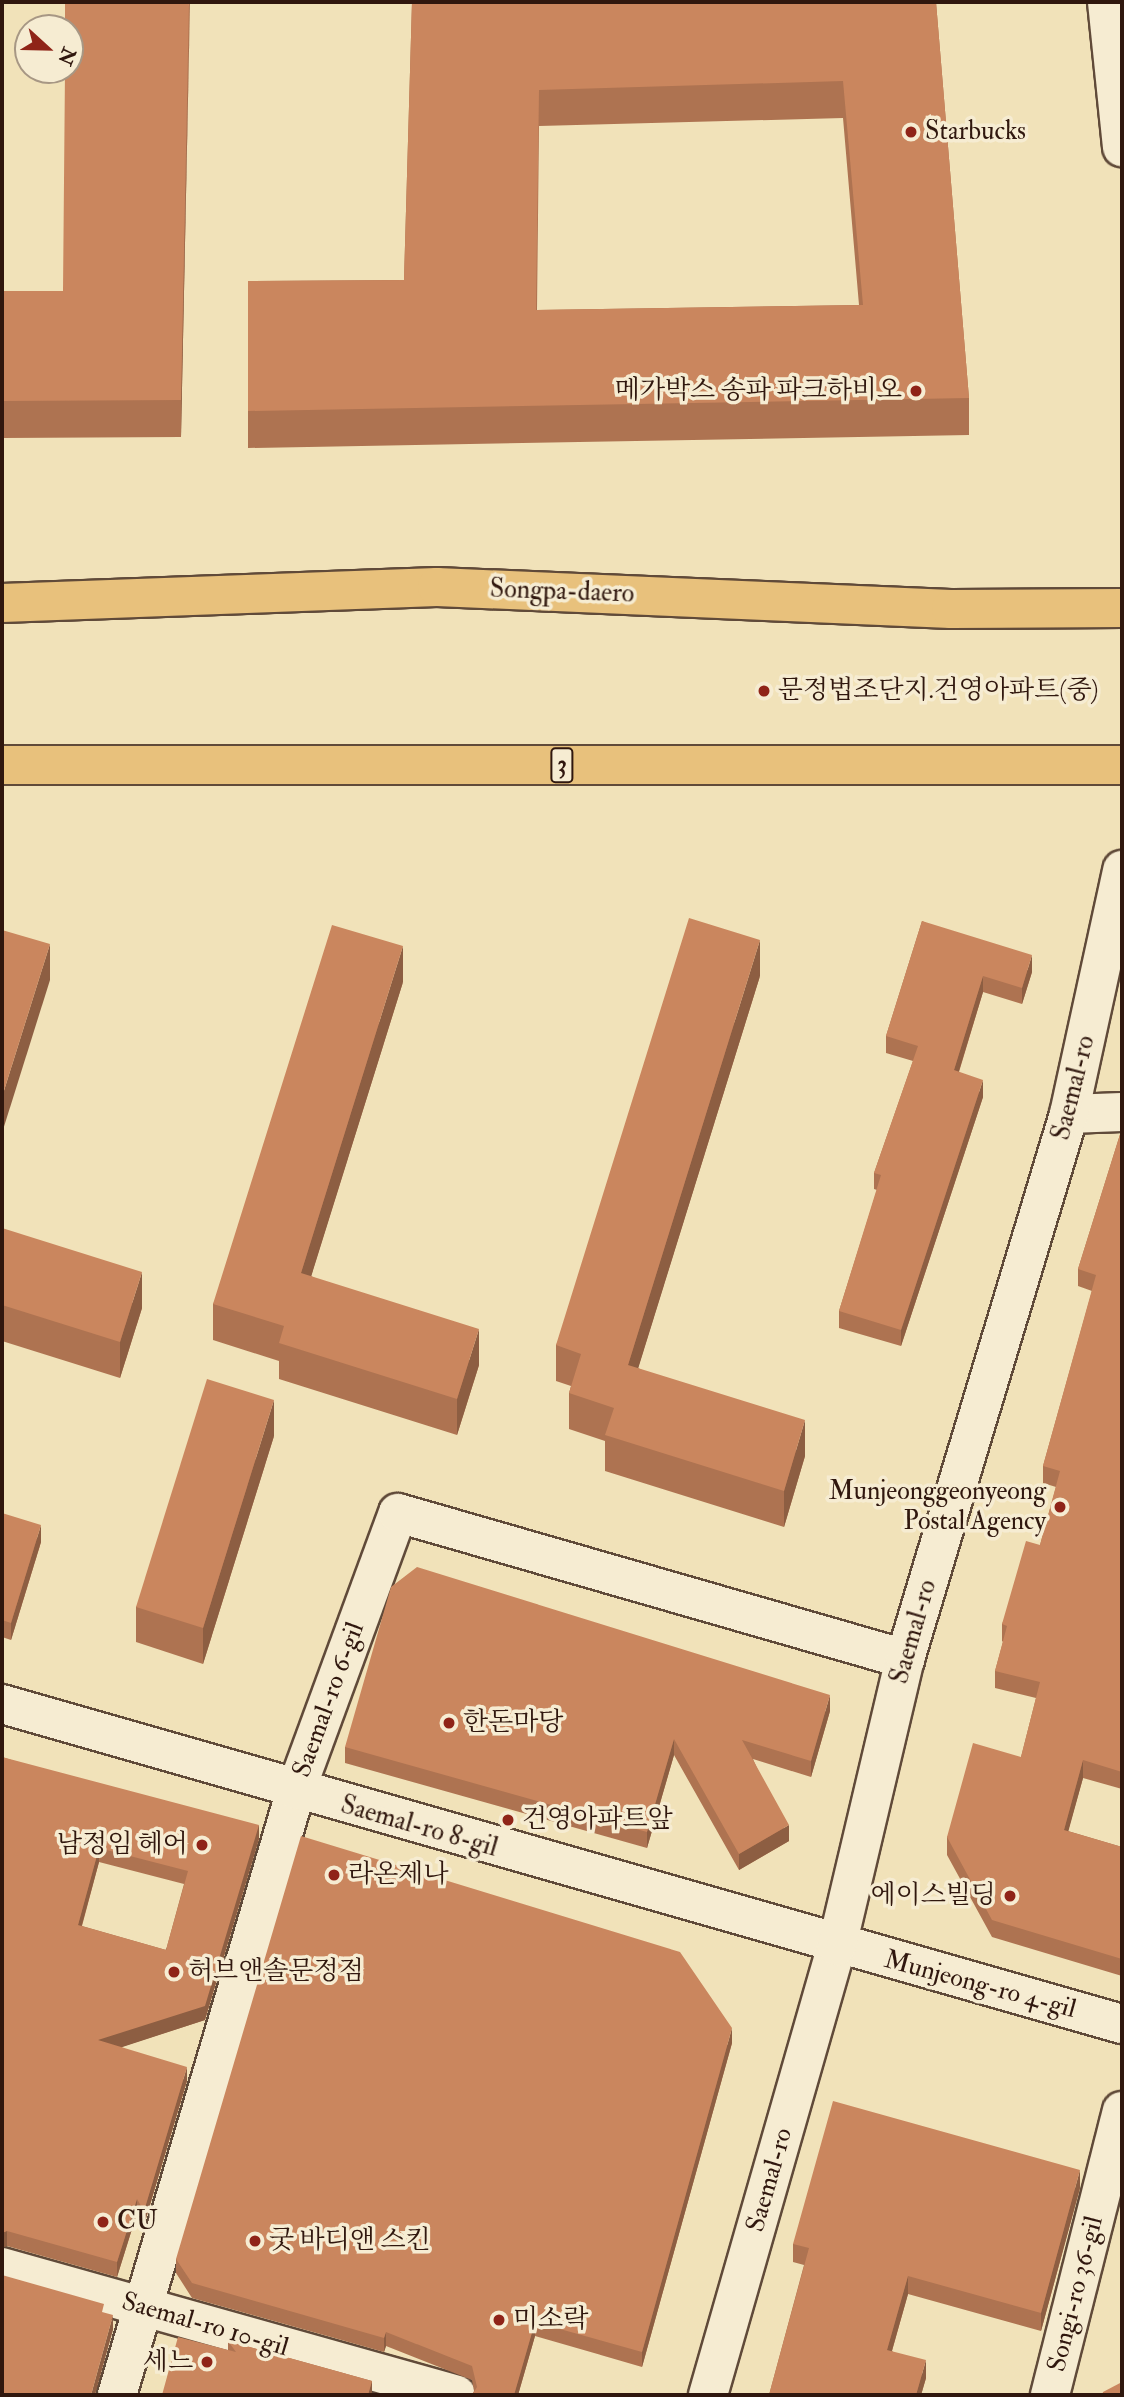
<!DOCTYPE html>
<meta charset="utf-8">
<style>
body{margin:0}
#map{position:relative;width:1124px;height:2397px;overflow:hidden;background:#f1e2b9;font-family:"IM FELL Double Pica","Noto Serif KR",serif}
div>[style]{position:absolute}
.roads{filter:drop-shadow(2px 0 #604a39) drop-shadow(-2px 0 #604a39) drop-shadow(0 2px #604a39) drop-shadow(0 -2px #604a39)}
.street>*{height:38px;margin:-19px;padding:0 19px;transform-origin:19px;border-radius:19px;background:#f6ecd2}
.secondary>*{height:38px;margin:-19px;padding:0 19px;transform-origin:19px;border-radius:19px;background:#f6ecd2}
.primary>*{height:38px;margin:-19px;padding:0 19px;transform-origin:19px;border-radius:19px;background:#e8c17c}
.wall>*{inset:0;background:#ae7351}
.shaded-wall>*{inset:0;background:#8d5e42}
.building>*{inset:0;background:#ca865e}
.dots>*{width:19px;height:19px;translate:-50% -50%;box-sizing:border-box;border:4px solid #f6ecd2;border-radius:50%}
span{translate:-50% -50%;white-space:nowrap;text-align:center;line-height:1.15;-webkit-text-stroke:7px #f6ecd2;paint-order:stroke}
.shield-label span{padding:2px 5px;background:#f6ecd2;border:2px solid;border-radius:5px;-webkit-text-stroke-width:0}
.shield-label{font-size:24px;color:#30170e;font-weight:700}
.poi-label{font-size:26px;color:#30170e}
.left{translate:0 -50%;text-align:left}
.right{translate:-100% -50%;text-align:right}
.street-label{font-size:26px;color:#30170e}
.frame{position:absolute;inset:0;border:4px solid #30170e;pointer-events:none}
.north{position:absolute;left:14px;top:14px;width:70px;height:70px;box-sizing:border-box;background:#f6ecd2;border:2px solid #a79784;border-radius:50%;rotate:112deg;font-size:19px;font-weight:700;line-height:28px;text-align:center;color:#30170e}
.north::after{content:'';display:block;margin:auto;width:24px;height:32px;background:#8f2418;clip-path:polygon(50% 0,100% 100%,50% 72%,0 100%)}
</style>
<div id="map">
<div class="roads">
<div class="street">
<i style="left:1069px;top:1114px;width:53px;rotate:-2.2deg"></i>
<i style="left:2px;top:2267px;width:472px;rotate:15.7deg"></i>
<i style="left:117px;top:2395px;width:631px;rotate:-73.52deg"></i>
<i style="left:296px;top:1790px;width:295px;rotate:-69.8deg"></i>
<i style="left:398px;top:1513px;width:528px;rotate:16.06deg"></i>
<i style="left:1050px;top:2395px;width:293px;rotate:-75.8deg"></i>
</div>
<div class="secondary">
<i style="left:1107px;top:2px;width:146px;rotate:84.1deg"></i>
<i style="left:2px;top:1704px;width:1165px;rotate:15.95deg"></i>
<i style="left:708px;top:2395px;width:467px;rotate:-74deg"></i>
<i style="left:837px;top:1946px;width:295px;rotate:-76.7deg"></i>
<i style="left:905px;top:1659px;width:569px;rotate:-73.25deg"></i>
<i style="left:1069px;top:1114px;width:250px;rotate:-77.7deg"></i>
</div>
<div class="primary">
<i style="left:2px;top:603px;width:435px;rotate:-2.1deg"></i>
<i style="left:437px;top:587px;width:514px;rotate:2.45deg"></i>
<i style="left:951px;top:609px;width:171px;rotate:-0.3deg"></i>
<i style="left:2px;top:765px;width:1120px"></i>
</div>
</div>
<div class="wall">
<i style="clip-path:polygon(190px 2px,181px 437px,2px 438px,2px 291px,63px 291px)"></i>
<i style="clip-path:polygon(evenodd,412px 2px,936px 2px,969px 398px,969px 435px,248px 448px,248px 281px,404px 280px,412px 2px,843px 118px,859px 305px,537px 310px,539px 126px,843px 118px)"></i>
<i style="clip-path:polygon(922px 921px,1032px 972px,1022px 1004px,983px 992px,959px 1072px,983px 1097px,901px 1346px,839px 1328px,839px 1311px,877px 1190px,874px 1189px,874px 1173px,913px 1061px,886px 1053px,886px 1036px)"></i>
<i style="clip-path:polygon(760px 976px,638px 1368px,805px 1456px,784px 1527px,605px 1471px,605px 1441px,569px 1429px,569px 1393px,571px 1386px,556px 1381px,556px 1345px)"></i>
<i style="clip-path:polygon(403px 982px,311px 1276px,479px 1365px,457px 1435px,279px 1379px,279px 1361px,213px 1340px,213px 1304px)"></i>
<i style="clip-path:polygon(1122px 1128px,1122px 1789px,1083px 1778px,1068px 1831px,1122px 1847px,1122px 1976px,992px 1937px,947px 1855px,947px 1837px,1021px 1757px,1036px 1698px,995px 1688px,995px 1671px,1003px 1642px,1002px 1641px,1002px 1624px,1040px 1545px,1056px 1487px,1043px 1483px,1043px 1466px,1092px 1291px,1078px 1286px,1078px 1269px)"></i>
<i style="clip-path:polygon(2px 1228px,142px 1308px,120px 1378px,2px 1341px)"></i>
<i style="clip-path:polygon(274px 1436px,203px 1664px,136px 1642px,136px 1607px)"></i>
<i style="clip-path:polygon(2px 1513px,41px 1542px,11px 1640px,2px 1637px)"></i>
<i style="clip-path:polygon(830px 1711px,811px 1777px,753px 1759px,789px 1841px,739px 1870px,674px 1755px,647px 1848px,345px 1763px,345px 1747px)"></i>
<i style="clip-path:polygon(evenodd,2px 1757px,259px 1839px,205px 2020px,121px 2047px,187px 2081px,144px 2225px,137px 2213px,117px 2277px,7px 2246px,2px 2247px,2px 1757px,99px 1862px,184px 1884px,166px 1950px,82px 1926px,99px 1862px)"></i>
<i style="clip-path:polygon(732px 2043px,642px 2367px,535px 2336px,518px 2395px,472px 2395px,474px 2391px,472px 2380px,386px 2346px,384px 2352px,192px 2298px,176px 2273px,176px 2259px)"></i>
<i style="clip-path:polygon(1080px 2188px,1041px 2331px,908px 2294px,892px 2351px,926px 2378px,921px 2395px,769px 2395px,804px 2265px,793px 2262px,793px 2244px)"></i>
<i style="clip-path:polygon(228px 2341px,372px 2381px,372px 2395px,162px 2395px,228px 2350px)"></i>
</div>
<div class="shaded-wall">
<i style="clip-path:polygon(190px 2px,181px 437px,181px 400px)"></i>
<i style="clip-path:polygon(760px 940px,760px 976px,628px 1401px,628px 1365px)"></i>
<i style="clip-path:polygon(50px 944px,50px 980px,2px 1133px,2px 1097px)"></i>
<i style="clip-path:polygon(403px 946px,403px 982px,301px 1309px,301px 1273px)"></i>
<i style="clip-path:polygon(1032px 955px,1032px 972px,1022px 1004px,1022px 988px)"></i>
<i style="clip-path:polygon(983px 976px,983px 992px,954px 1087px,954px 1070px)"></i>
<i style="clip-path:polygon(983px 1080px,983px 1097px,901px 1346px,901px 1330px)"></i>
<i style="clip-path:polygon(142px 1272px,142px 1308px,120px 1378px,120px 1342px)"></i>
<i style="clip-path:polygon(479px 1329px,479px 1365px,457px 1435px,457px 1399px)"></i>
<i style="clip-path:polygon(274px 1400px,274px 1436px,203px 1664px,203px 1628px)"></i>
<i style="clip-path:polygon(805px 1420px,805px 1456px,784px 1527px,784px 1491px)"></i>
<i style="clip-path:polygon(41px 1525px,41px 1542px,11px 1640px,11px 1623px)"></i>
<i style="clip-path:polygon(830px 1695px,830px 1711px,811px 1777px,811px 1761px)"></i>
<i style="clip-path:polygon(674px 1739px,674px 1755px,647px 1848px,647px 1832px)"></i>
<i style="clip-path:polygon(1083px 1760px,1083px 1778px,1064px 1847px,1064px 1830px)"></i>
<i style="clip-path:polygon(259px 1825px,259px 1839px,205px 2020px,98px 2055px,98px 2040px)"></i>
<i style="clip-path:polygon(789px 1825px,789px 1841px,739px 1870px,739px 1854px)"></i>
<i style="clip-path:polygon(99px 1848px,99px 1862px,78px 1939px,78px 1925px)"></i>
<i style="clip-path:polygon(732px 2028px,732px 2043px,642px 2367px,642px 2352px)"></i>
<i style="clip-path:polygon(187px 2067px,187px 2081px,144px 2225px,144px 2211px)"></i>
<i style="clip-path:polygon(1080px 2170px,1080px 2188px,1041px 2331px,1041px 2313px)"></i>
<i style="clip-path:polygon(137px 2199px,137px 2213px,117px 2277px,117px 2262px)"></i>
<i style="clip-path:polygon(7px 2231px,7px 2246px,2px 2247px,2px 2233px)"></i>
<i style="clip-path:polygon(908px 2276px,908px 2294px,887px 2368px,887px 2350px)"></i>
<i style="clip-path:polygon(113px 2315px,113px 2330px,95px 2395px,91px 2395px)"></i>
<i style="clip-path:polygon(535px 2322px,535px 2336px,518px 2395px,514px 2395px)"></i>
<i style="clip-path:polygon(386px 2332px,386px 2346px,384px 2352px,384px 2338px)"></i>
<i style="clip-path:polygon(926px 2360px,926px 2378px,921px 2395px,916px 2395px)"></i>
<i style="clip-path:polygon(372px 2381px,372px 2395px,368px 2395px)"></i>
</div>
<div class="building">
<i style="clip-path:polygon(65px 2px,189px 2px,181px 400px,2px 401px,2px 291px,63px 291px,65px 70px,70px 70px,70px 28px,65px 28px)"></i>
<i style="clip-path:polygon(evenodd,412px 2px,936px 2px,969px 398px,248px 411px,248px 281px,404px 280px,412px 2px,843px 81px,863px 305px,536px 310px,539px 90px,843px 81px)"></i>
<i style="clip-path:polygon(689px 918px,760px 940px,628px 1365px,805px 1420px,784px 1491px,605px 1435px,614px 1408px,569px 1393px,581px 1354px,556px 1345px)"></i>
<i style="clip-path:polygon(922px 921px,1032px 955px,1022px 988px,983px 976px,954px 1070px,983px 1080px,901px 1330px,839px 1311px,881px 1175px,874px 1173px,918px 1046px,886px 1036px)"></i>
<i style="clip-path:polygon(332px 925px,403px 946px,301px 1273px,479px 1329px,457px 1399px,279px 1343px,284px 1326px,213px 1304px)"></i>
<i style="clip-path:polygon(2px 930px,50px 944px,2px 1097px)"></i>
<i style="clip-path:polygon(1122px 1128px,1122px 1772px,1083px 1760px,1064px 1830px,1122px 1847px,1122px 1959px,992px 1920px,947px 1837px,973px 1743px,1021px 1757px,1040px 1682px,995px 1671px,1007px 1626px,1002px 1624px,1026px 1541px,1040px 1545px,1060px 1471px,1043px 1466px,1096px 1275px,1078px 1269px)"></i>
<i style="clip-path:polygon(2px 1228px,142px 1272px,120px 1342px,2px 1305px)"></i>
<i style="clip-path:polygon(207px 1379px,274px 1400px,203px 1628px,136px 1607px)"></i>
<i style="clip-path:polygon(2px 1513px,41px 1525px,11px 1623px,2px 1620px)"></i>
<i style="clip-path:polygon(417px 1567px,830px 1695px,811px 1761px,742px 1740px,789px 1825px,739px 1854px,674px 1739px,647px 1832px,345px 1747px,391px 1587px)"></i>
<i style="clip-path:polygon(evenodd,2px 1757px,259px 1825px,205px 2006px,98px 2040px,187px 2067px,144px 2211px,137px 2199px,117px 2262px,7px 2231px,2px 2233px,2px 1757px,99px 1848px,188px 1871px,166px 1950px,78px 1925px,99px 1848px)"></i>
<i style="clip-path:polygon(301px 1836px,680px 1952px,732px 2028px,642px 2352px,535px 2322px,514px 2395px,472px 2395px,477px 2387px,472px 2366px,386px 2332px,384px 2338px,192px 2283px,176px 2259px)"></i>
<i style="clip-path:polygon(833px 2101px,1080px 2170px,1041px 2313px,908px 2276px,887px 2350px,926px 2360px,916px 2395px,769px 2395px,809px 2248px,793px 2244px)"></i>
<i style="clip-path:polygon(2px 2275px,104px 2304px,102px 2312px,113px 2315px,91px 2395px,2px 2395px)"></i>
<i style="clip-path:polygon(178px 2337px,236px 2352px,228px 2341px,372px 2381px,368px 2395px,162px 2395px)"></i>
<i style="clip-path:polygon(1122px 2382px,1122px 2395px,1102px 2395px,1103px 2392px)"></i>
</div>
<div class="dots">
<i style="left:911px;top:132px;background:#8f2418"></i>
<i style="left:916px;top:391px;background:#8f2418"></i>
<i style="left:764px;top:691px;background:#8f2418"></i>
<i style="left:1060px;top:1507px;background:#8f2418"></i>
<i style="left:449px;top:1723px;background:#8f2418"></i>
<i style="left:508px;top:1820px;background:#8f2418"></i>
<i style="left:202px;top:1845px;background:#8f2418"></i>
<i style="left:334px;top:1875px;background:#8f2418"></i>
<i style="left:1010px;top:1896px;background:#8f2418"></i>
<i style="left:174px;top:1972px;background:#8f2418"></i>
<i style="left:103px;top:2222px;background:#8f2418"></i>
<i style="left:255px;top:2241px;background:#8f2418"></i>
<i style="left:499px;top:2320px;background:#8f2418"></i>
<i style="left:207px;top:2362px;background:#8f2418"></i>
</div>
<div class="shield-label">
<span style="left:562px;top:765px">3</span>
</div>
<div class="poi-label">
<span class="left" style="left:925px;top:132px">Starbucks</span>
<span class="right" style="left:902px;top:391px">메가박스 송파 파크하비오</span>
<span class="left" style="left:778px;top:691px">문정법조단지.건영아파트(중)</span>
<span class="right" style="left:1046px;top:1507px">Munjeonggeonyeong<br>Postal Agency</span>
<span class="left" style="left:463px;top:1723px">한돈마당</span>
<span class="left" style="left:522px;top:1820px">건영아파트앞</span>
<span class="right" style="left:188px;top:1845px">남정임 헤어</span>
<span class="left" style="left:348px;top:1875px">라온제나</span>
<span class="right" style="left:996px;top:1896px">에이스빌딩</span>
<span class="left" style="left:188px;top:1972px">허브앤솔문정점</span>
<span class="left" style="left:117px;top:2222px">CU</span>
<span class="left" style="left:269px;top:2241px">굿 바디앤 스킨</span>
<span class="left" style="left:513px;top:2320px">미소락</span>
<span class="right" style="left:193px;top:2362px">세느</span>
</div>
<div class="street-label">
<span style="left:562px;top:592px;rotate:2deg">Songpa-daero</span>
<span style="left:1074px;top:1088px;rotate:-76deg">Saemal-ro</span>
<span style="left:914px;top:1632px;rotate:-74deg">Saemal-ro</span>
<span style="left:329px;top:1700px;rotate:-70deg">Saemal-ro 6-gil</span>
<span style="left:419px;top:1827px;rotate:16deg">Saemal-ro 8-gil</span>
<span style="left:980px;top:1985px;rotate:15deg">Munjeong-ro 4-gil</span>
<span style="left:770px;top:2180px;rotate:-74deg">Saemal-ro</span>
<span style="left:1076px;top:2294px;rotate:-76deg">Songi-ro 36-gil</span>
<span style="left:205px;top:2325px;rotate:16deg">Saemal-ro 10-gil</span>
</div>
<div class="frame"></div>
<div class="north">N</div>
</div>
